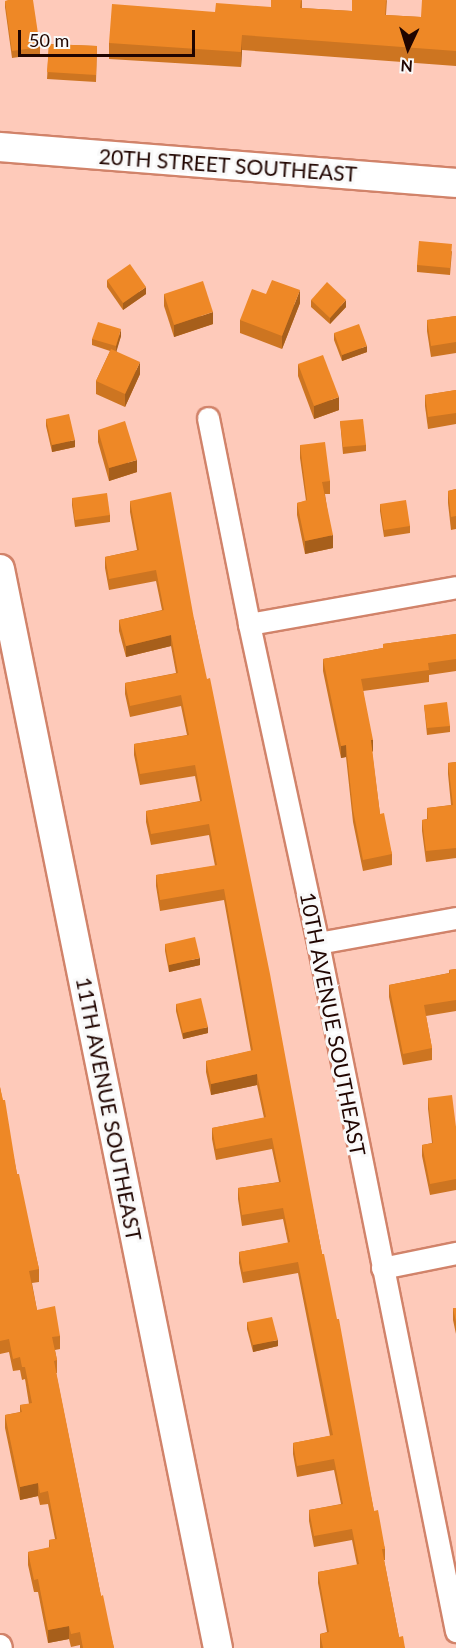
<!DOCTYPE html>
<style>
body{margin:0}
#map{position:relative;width:456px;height:1648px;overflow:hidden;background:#fecaba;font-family:Lato,sans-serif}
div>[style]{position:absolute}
.roads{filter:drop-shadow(2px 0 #d1836a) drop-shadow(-2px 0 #d1836a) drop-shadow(0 2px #d1836a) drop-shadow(0 -2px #d1836a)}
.street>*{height:21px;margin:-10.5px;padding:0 10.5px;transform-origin:10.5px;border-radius:10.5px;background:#fff}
.secondary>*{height:28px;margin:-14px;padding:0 14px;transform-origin:14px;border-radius:14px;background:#fff}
.wall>*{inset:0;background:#cd7521}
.shaded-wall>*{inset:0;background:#a75f1b}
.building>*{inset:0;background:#ee8826}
span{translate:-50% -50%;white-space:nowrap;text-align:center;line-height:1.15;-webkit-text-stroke:6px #f9f9f9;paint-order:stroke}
.street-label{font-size:21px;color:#200500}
.north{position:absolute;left:378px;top:18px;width:60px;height:60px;-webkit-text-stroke:4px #f9f9f9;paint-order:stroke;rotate:184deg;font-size:16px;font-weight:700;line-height:24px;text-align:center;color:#200500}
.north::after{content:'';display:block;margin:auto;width:21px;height:27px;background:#200500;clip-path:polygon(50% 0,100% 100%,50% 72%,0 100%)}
.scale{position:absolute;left:18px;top:30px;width:177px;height:27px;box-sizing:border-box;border:3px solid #200500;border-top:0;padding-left:8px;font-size:18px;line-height:21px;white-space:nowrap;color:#200500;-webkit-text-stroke:4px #f9f9f9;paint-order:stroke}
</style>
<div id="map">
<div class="roads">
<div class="street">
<i style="left:208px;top:418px;width:210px;rotate:78.7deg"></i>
<i style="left:249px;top:624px;width:326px;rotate:77.8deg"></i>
<i style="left:318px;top:943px;width:702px;rotate:78.66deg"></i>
<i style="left:249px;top:624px;width:210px;rotate:-10.1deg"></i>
<i style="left:318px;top:943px;width:140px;rotate:-10.3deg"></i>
<i style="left:382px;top:1268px;width:76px;rotate:-11.5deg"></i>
<i style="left:0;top:1645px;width:3px;rotate:72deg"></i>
</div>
<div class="secondary">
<i style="left:0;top:147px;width:457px;rotate:4.5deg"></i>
<i style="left:0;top:569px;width:1101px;rotate:78.58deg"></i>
</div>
</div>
<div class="wall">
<i style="clip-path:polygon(302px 0,302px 8px,352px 11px,387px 0,386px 15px,421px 17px,456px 0,456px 66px,242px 50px,241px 67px,109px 59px,109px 43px,215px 12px,271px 7px)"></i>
<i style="clip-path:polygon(5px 1px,40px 47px,40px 54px,12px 58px,5px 7px)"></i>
<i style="clip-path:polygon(49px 44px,97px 46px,96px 82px,47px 79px)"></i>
<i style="clip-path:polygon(452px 251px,450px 275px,417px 272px,417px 265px)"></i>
<i style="clip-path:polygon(107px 280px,146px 294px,123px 310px,107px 287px)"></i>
<i style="clip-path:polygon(164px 294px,213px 324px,174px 337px,164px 306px)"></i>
<i style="clip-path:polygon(311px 300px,346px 307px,330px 324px,311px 307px)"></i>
<i style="clip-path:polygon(300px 303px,282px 349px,240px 333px,240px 320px)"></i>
<i style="clip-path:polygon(456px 316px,456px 353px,431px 357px,427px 331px,427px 320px)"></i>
<i style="clip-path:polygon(334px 333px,367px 352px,342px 361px,334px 340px)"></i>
<i style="clip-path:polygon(121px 336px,116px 351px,140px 374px,125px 407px,96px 394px,96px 381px,110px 351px,92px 345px,92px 339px)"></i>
<i style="clip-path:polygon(298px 364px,339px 410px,314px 419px,298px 376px)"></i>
<i style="clip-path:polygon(456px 390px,456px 424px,428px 429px,425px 406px,425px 395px)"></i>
<i style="clip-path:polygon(46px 419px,75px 447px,52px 452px,46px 426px)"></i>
<i style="clip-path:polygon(340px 421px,366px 445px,366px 451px,343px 454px)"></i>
<i style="clip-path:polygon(98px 430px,137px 472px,109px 481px,98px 442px)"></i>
<i style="clip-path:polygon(300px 445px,330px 481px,330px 494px,325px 494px,333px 548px,305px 554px,297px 515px,297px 503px,306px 501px,300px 458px)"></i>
<i style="clip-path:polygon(456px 489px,456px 529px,451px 530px,448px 503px,448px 491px)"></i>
<i style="clip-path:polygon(72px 498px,110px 515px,110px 522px,75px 527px,72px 505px)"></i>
<i style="clip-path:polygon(130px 501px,194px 619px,374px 1511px,385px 1549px,385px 1560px,384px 1560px,399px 1637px,405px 1648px,320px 1648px,320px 1634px,327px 1632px,318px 1583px,318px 1572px,357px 1565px,352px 1540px,314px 1547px,309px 1521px,309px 1510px,341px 1504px,334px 1470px,297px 1477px,293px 1454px,293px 1443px,330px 1436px,298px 1273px,243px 1283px,239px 1263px,239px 1252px,288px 1243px,283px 1219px,242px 1226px,238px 1199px,238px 1188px,279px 1182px,272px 1149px,216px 1160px,212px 1139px,212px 1128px,264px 1118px,257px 1085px,211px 1095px,206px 1072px,206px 1061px,251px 1051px,224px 900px,160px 911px,156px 886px,156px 875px,215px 866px,209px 835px,151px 845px,146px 822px,146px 811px,200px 801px,195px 776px,140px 785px,134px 755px,134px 744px,187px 735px,181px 706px,130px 717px,125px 694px,125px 683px,176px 673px,171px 646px,126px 657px,119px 631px,119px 620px,162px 610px,156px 581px,109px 590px,105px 568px,105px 557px,137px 550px,130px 512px)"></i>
<i style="clip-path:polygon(380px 504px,410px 526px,410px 533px,384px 537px,380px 511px)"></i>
<i style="clip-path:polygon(456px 634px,456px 671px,429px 675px,429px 682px,363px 691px,373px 751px,372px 752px,380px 814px,392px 854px,392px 865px,363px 871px,353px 822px,346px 757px,341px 758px,323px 671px,323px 659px,383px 648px,383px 644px)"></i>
<i style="clip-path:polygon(424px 705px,450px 726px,450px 732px,427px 735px)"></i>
<i style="clip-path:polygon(456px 762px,456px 858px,426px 862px,422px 831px,422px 820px,427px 819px,427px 808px,451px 805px,448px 774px,448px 763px)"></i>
<i style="clip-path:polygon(165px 944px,200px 965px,169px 972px,165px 951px)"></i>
<i style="clip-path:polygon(456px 969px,456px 1011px,426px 1016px,432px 1048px,432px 1060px,403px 1065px,389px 997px,389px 985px,449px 973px,449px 970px)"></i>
<i style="clip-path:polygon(176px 1004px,208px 1033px,183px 1039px,176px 1011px)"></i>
<i style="clip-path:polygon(0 1087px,17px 1174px,39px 1269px,39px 1282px,32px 1283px,37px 1310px,60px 1336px,60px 1349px,55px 1350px,57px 1360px,57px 1373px,56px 1373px,101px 1596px,114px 1648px,80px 1648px,80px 1645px,71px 1647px,69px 1639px,48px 1643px,38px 1592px,34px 1592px,28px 1565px,28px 1552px,49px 1548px,49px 1540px,55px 1539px,48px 1504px,40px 1505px,38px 1496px,20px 1500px,5px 1428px,5px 1415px,20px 1412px,20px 1405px,29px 1404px,25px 1379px,22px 1380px,20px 1370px,13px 1371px,9px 1352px,0 1354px)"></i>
<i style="clip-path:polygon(428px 1098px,456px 1127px,456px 1190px,430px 1195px,422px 1156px,422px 1145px,432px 1143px,428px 1109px)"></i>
<i style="clip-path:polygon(453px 1308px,456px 1308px,456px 1334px,453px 1320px)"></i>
<i style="clip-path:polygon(247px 1322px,278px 1346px,253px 1352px,247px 1329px)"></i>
</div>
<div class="shaded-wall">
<i style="clip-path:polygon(242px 35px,242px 50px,241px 67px,241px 52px)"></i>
<i style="clip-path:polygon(146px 287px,146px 294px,123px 310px,123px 303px)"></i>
<i style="clip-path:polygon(300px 290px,300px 303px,282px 349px,282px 336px)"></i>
<i style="clip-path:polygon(346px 300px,346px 307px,330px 324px,330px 318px)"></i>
<i style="clip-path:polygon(213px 312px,213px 324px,174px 337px,174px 325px)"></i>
<i style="clip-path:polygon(121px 329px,121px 336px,116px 353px,116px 346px)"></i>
<i style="clip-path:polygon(367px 346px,367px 352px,342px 361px,342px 355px)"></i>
<i style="clip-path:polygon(140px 362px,140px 374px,125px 407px,125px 394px)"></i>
<i style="clip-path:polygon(339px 397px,339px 410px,314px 419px,314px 406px)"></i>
<i style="clip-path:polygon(75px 440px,75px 447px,52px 452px,52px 445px)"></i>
<i style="clip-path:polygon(137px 460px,137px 472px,109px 481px,109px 468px)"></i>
<i style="clip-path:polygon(333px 535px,333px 548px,305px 554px,305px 541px)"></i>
<i style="clip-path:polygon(171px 635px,171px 646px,126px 657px,126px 646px)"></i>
<i style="clip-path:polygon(371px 740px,373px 740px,373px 751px,371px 752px)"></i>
<i style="clip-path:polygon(346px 745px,346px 757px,341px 758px,341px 746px)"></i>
<i style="clip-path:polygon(200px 958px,200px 965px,169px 972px,169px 965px)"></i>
<i style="clip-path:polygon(208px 1027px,208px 1033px,183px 1039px,183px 1033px)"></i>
<i style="clip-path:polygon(257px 1074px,257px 1085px,211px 1095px,211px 1084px)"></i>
<i style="clip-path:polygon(278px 1340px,278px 1346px,253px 1352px,253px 1345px)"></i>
<i style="clip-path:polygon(38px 1483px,38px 1496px,20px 1500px,20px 1487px)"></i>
<i style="clip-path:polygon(69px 1626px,69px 1639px,48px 1643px,48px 1630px)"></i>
</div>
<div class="building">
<i style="clip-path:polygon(8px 0,33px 0,40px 47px,12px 51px,5px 1px)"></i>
<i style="clip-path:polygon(271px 0,301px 0,300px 8px,352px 11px,352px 0,386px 0,385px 15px,421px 17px,422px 0,456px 0,456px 51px,242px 35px,241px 52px,109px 43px,112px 4px,215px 12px,216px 3px,271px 7px)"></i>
<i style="clip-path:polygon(49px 44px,97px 46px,96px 75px,47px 72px)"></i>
<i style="clip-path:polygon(419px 241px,452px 244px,450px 268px,417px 265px)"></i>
<i style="clip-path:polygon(130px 264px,146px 287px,123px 303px,107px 280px)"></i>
<i style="clip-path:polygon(272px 280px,300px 290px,282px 336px,240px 320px,252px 289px,266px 294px)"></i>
<i style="clip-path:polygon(203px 281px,213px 312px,174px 325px,164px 294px)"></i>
<i style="clip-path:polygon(327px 282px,346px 300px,330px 318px,311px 300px)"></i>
<i style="clip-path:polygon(456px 316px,456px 342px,431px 346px,427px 320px)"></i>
<i style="clip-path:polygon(98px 322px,121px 329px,116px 346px,92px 339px)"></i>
<i style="clip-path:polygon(359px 324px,367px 346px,342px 355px,334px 333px)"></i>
<i style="clip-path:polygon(111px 349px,140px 362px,125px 394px,96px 381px)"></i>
<i style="clip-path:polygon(323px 355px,339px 397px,314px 406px,298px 364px)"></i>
<i style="clip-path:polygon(456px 390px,456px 413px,428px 417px,425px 395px)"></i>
<i style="clip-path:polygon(69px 414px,75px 440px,52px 445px,46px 419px)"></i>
<i style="clip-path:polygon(363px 419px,366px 445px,343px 447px,340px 421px)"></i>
<i style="clip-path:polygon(125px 421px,137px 460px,109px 468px,98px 430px)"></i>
<i style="clip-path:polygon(325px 442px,330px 481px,322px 482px,333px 535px,305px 541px,297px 503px,307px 500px,300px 445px)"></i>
<i style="clip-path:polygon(456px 489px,456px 516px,451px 517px,448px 491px)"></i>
<i style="clip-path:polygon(171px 492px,194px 619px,207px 679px,210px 678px,270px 974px,322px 1254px,324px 1254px,337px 1319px,339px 1319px,374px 1511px,378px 1510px,385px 1549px,382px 1549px,399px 1637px,403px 1636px,405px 1648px,323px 1648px,320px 1634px,329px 1632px,318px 1572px,359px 1564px,352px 1529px,314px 1536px,309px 1510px,343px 1504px,334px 1459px,297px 1466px,293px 1443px,333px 1435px,298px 1262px,243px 1272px,239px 1252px,290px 1242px,283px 1208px,242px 1215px,238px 1188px,281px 1182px,272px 1138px,216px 1149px,212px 1128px,266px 1117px,257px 1074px,211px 1084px,206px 1061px,253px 1050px,224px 889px,160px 900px,156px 875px,217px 865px,209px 824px,151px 834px,146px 811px,202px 801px,195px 765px,140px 774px,134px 744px,189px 735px,181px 695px,130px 706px,125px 683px,178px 673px,171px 635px,126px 646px,119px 620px,164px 610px,156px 570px,109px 579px,105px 557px,139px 550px,130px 501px)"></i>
<i style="clip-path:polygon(107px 493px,110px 515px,75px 520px,72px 498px)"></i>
<i style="clip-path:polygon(406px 500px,410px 526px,384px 530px,380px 504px)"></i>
<i style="clip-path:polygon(456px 634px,456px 659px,428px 663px,429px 670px,361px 679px,373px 740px,371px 740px,380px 814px,384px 813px,392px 854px,363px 860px,353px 810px,346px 745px,341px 746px,323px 659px,383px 648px,383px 644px)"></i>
<i style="clip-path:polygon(447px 702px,450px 726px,427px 728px,424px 705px)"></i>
<i style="clip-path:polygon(456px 762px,456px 848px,426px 851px,422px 820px,428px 819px,427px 808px,453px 805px,448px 763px)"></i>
<i style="clip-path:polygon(195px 937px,200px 958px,169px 965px,165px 944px)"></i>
<i style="clip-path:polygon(456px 969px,456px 1000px,424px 1005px,432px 1048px,403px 1054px,389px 985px,450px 973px,449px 970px)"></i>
<i style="clip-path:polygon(201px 998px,208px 1027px,183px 1033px,176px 1004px)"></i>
<i style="clip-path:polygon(0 1087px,3px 1100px,5px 1100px,17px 1174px,19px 1174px,39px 1269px,29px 1271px,37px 1310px,55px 1306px,60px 1336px,52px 1337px,57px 1360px,54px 1361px,101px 1596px,103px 1595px,114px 1648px,83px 1648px,80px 1632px,71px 1634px,69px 1626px,48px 1630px,38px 1579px,34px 1580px,28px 1552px,50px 1547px,49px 1540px,57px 1539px,48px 1491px,40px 1493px,38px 1483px,20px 1487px,5px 1415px,22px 1412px,20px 1405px,32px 1403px,25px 1367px,22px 1367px,20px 1357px,13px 1359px,9px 1339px,0 1341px)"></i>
<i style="clip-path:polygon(452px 1095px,456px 1127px,456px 1179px,430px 1184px,422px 1145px,433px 1143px,428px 1098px)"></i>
<i style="clip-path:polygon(453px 1308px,456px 1308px,456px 1322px)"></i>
<i style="clip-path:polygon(272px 1317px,278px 1340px,253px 1345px,247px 1322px)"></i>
</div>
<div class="street-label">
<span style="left:228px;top:165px;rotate:4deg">20TH STREET SOUTHEAST</span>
<span style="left:333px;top:1024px;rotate:79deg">10TH AVENUE SOUTHEAST</span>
<span style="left:109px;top:1109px;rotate:79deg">11TH AVENUE SOUTHEAST</span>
</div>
<div class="north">N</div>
<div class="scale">50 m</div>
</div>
